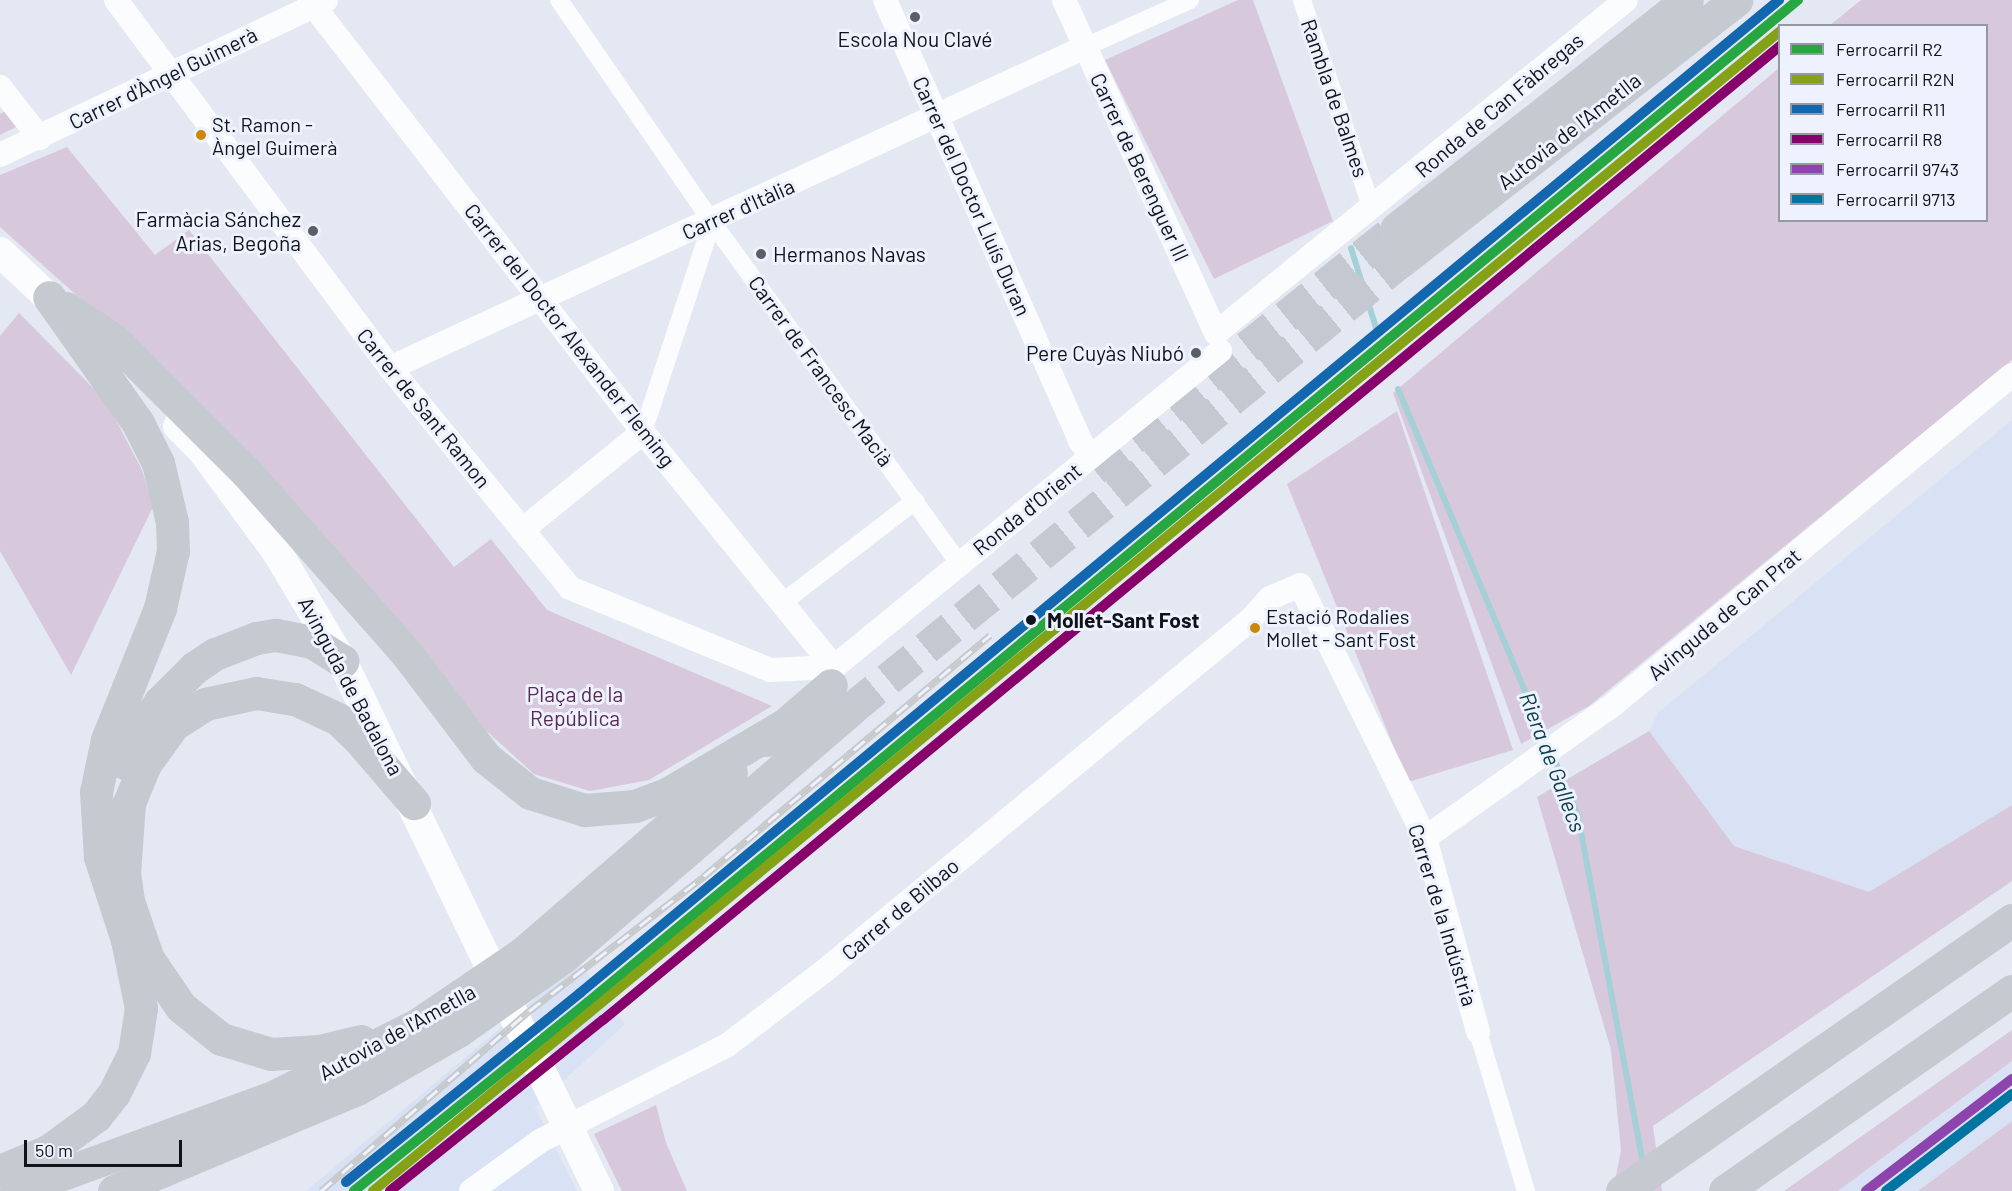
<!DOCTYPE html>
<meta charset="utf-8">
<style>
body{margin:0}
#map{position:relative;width:2012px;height:1191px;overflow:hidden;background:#e3e8f2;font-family:Barlow,sans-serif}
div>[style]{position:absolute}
.built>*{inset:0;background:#d9e1f4}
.green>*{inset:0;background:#d7c9db}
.stream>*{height:6px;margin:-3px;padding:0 3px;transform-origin:3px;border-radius:3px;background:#a5d0d7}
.motorway-tunnel>*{height:33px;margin-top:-16.5px;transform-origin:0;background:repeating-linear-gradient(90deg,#c3c8d1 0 33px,transparent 0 49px)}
.pedestrian>*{height:18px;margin:-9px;padding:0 9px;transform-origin:9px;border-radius:9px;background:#fbfcfd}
.minor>*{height:24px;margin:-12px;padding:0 12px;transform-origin:12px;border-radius:12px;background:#fbfcfd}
.tertiary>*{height:30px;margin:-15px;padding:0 15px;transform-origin:15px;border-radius:15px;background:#fbfcfd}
.motorway>*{height:33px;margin:-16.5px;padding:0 16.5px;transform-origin:16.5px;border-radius:16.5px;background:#c4cad0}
.rail>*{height:7px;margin-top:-3.5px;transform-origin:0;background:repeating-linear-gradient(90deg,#edf2fe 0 14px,#c7c9cb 0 28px);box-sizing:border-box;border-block:2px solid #c7c9cb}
.rail-1>*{height:10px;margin:-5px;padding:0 5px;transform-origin:5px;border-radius:5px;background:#26a741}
.rail-2>*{height:10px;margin:-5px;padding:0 5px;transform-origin:5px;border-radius:5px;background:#85a217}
.rail-3>*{height:10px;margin:-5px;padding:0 5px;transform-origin:5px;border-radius:5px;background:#1267af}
.rail-4>*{height:10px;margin:-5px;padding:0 5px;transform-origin:5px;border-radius:5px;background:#88006a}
.rail-5>*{height:10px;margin:-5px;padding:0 5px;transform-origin:5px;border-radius:5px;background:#8e44ad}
.rail-6>*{height:10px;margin:-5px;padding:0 5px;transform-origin:5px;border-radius:5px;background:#0075a1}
.dots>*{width:16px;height:16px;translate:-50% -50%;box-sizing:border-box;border:3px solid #edf2fe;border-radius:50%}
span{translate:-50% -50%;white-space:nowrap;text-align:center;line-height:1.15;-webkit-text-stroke:6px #edf2fe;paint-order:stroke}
.bus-label{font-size:20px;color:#101319}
.left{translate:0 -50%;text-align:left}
.poi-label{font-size:21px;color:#101319}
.right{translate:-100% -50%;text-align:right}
.street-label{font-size:21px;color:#101319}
.stop-label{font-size:21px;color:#101319;font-weight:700}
.park-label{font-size:21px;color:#572953}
.water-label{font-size:22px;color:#084046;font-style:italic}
.legend{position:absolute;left:1778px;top:24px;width:210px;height:198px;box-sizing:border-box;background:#edf2fe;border:2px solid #9599a2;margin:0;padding:8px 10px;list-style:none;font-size:18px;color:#101319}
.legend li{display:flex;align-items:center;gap:12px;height:30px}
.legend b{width:30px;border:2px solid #9599a2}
.scale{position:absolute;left:24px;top:1140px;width:158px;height:27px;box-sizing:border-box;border:3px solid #101319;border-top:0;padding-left:8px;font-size:18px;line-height:21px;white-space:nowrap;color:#101319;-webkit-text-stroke:4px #edf2fe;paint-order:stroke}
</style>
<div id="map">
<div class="built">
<i style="clip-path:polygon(2012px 420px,2012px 805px,1869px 893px,1734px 846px,1649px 731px,1658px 713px)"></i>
<i style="clip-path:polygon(579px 962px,625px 1024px,535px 1107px,577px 1191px,306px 1191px)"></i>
<i style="clip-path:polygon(2012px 1061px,2012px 1121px,1918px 1191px,1838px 1191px)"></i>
</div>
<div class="green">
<i style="clip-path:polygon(1238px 0,1253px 0,1333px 221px,1214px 279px,1105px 60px)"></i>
<i style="clip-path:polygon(1861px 0,2012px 0,2012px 360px,1589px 706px,1521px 744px,1393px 393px,1779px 68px,1780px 220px,1986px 220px,1986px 26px,1830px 25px)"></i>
<i style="clip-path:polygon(7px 110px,20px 125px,0 135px,0 114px)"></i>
<i style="clip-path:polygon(67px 147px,155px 255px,189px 230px,454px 567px,491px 539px,547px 610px,772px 706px,649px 780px,590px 791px,534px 774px,480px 725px,175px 383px,0 227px,0 175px)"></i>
<i style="clip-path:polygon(19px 313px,106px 401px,142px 470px,153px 507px,71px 675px,0 551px,0 336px)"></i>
<i style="clip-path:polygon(1397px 411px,1513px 750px,1408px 782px,1287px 484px)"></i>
<i style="clip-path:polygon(1649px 731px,1734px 846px,1869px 892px,2012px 805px,2012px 881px,1653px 1126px,1662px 1191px,1613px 1191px,1621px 1150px,1611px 1050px,1537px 797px)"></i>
<i style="clip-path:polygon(2012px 1030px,2012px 1061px,1838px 1191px,1784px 1191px)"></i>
<i style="clip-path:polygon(656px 1105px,666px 1143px,687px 1191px,622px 1191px,594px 1134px)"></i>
<i style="clip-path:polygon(2012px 1121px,2012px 1191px,1918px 1191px)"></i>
</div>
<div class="stream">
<i style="left:1351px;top:248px;width:90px;rotate:72.6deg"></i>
<i style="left:1398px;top:389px;width:386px;rotate:67.2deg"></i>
<i style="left:1552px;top:754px;width:67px;rotate:67.2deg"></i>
<i style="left:1578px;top:816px;width:355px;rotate:79.4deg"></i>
</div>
<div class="motorway-tunnel">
<i style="left:1094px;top:469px;width:386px;rotate:-38.5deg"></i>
<i style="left:850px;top:710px;width:711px;rotate:-39.18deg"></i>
</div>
<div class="pedestrian">
<i style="left:559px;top:0;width:270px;rotate:55.4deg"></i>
<i style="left:712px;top:222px;width:422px;rotate:54.1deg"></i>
<i style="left:1302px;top:0;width:208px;rotate:71.5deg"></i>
<i style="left:1085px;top:47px;width:115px;rotate:-24.1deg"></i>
<i style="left:643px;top:432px;width:221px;rotate:-71.8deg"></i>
<i style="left:782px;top:603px;width:168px;rotate:-37.5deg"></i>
<i style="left:1478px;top:1032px;width:166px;rotate:73.2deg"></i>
</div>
<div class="minor">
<i style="left:116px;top:0;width:459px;rotate:53.3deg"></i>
<i style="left:390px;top:368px;width:284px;rotate:50.7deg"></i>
<i style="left:570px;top:588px;width:216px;rotate:22.3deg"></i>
<i style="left:770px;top:670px;width:64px;rotate:-2.7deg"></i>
<i style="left:309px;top:0;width:546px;rotate:52.29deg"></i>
<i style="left:643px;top:432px;width:303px;rotate:50.9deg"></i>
<i style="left:885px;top:0;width:482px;rotate:66.1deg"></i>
<i style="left:1080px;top:441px;width:19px;rotate:54deg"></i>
<i style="left:1064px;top:0;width:366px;rotate:65.5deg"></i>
<i style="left:1216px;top:333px;width:528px;rotate:-39.08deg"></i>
<i style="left:0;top:87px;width:65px;rotate:51.9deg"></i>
<i style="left:0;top:155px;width:361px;rotate:-25.4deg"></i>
<i style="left:390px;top:368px;width:766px;rotate:-24.79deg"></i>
<i style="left:522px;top:530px;width:156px;rotate:-39deg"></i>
<i style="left:834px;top:667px;width:499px;rotate:-39.3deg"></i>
<i style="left:1425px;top:838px;width:232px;rotate:-35.3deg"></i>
<i style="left:1614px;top:704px;width:516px;rotate:-39.58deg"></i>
<i style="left:471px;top:1191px;width:85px;rotate:-35.9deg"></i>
<i style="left:540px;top:1141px;width:209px;rotate:-27.1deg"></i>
<i style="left:726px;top:1046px;width:122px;rotate:-37.3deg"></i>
<i style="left:823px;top:972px;width:555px;rotate:-39.51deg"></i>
<i style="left:1251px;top:619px;width:28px;rotate:-48deg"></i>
<i style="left:1270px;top:598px;width:33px;rotate:-23deg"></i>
<i style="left:1300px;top:585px;width:282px;rotate:63.7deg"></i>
<i style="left:1425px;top:838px;width:201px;rotate:74.7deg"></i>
</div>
<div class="tertiary">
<i style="left:0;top:252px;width:91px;rotate:43.2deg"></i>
<i style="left:178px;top:426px;width:34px;rotate:45deg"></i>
<i style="left:202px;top:450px;width:127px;rotate:53.7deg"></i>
<i style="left:277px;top:552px;width:127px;rotate:59.2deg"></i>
<i style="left:342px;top:661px;width:589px;rotate:64.13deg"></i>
</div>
<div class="motorway">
<i style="left:1396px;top:229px;width:370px;rotate:-38.2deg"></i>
<i style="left:1401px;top:261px;width:425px;rotate:-37.9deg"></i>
<i style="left:66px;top:308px;width:58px;rotate:33.7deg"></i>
<i style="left:114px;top:340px;width:190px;rotate:45deg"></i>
<i style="left:248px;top:474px;width:240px;rotate:48.5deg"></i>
<i style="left:407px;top:654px;width:131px;rotate:52.8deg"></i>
<i style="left:486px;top:758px;width:56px;rotate:38.5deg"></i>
<i style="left:530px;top:793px;width:58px;rotate:17.2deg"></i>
<i style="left:585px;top:810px;width:50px;rotate:-4.6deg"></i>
<i style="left:635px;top:806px;width:34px;rotate:-21deg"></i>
<i style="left:667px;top:794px;width:136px;rotate:-30.5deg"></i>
<i style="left:767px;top:740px;width:84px;rotate:-40.7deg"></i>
<i style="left:125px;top:763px;width:27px;rotate:-68deg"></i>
<i style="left:135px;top:738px;width:44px;rotate:-55.2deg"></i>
<i style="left:160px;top:702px;width:48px;rotate:-45deg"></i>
<i style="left:194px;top:668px;width:25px;rotate:-34deg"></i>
<i style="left:215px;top:654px;width:44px;rotate:-21.3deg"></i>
<i style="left:256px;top:638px;width:20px;rotate:-9deg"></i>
<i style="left:276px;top:635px;width:37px;rotate:11deg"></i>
<i style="left:312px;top:642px;width:36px;rotate:32deg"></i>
<i style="left:361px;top:1041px;width:43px;rotate:166.6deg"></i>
<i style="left:319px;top:1051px;width:48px;rotate:176.4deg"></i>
<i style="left:271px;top:1054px;width:52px;rotate:-163.3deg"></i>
<i style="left:221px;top:1039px;width:51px;rotate:-141.3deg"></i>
<i style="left:181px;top:1007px;width:58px;rotate:-124.5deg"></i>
<i style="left:148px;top:959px;width:61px;rotate:-109deg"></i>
<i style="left:128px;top:901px;width:27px;rotate:-98deg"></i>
<i style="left:124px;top:874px;width:71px;rotate:-86deg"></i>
<i style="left:129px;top:803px;width:42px;rotate:-67.7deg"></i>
<i style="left:145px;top:764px;width:48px;rotate:-54.3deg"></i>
<i style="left:173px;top:725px;width:38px;rotate:-33deg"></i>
<i style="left:205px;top:704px;width:52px;rotate:-12.2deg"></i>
<i style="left:256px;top:693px;width:39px;rotate:9deg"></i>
<i style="left:295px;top:699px;width:47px;rotate:24.9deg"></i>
<i style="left:338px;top:719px;width:28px;rotate:44deg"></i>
<i style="left:358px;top:738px;width:86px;rotate:49.3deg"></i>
<i style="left:0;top:1171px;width:52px;rotate:-22.6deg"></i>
<i style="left:48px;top:1151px;width:59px;rotate:-36.1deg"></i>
<i style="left:96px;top:1116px;width:29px;rotate:-52deg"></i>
<i style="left:114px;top:1093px;width:45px;rotate:-63.4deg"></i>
<i style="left:134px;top:1053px;width:46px;rotate:-81.2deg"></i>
<i style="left:141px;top:1008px;width:69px;rotate:-101.6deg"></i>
<i style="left:127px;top:940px;width:87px;rotate:-108deg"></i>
<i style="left:100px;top:857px;width:65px;rotate:-93.5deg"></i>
<i style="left:96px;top:792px;width:53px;rotate:-78.1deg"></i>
<i style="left:107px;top:740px;width:142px;rotate:-68.1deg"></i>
<i style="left:160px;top:608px;width:58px;rotate:-77.2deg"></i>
<i style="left:173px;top:551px;width:29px;rotate:-92deg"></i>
<i style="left:172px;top:522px;width:61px;rotate:-103.3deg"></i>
<i style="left:158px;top:463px;width:45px;rotate:-116.6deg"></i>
<i style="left:138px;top:423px;width:154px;rotate:-125.2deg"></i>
<i style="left:16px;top:1191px;width:276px;rotate:-20.1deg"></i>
<i style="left:275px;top:1096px;width:159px;rotate:-26.6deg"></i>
<i style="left:417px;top:1025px;width:128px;rotate:-34.2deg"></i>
<i style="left:523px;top:953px;width:275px;rotate:-40.9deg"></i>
<i style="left:114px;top:1191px;width:264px;rotate:-22.8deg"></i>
<i style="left:357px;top:1089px;width:116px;rotate:-29.9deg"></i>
<i style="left:458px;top:1031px;width:128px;rotate:-35.2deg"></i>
<i style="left:563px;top:957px;width:379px;rotate:-40.7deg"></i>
<i style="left:1622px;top:1191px;width:475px;rotate:-34.8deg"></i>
<i style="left:1725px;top:1191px;width:350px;rotate:-34.9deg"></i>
</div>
<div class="rail">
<i style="left:321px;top:1191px;width:275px;rotate:-40.9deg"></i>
<i style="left:529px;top:1011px;width:221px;rotate:-37.6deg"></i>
<i style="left:704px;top:876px;width:374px;rotate:-40.1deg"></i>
</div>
<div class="rail-1">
<i style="left:354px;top:1191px;width:301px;rotate:-38.9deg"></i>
<i style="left:588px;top:1002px;width:1571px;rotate:-39.63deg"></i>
</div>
<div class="rail-2">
<i style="left:373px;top:1191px;width:1824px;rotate:-39.5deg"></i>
</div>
<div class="rail-3">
<i style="left:346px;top:1182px;width:301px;rotate:-38.9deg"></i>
<i style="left:580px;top:993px;width:1557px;rotate:-39.63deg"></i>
</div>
<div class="rail-4">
<i style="left:390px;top:1191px;width:273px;rotate:-38.8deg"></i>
<i style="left:603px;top:1020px;width:1528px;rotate:-39.61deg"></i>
</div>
<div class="rail-5">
<i style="left:1866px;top:1191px;width:184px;rotate:-37.5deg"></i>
</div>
<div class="rail-6">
<i style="left:1886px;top:1191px;width:159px;rotate:-37.6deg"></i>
</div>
<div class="dots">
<i style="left:915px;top:17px;background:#5a5e65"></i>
<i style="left:201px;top:135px;background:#c98905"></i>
<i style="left:313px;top:231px;background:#5a5e65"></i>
<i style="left:761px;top:254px;background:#5a5e65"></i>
<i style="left:1196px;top:353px;background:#5a5e65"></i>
<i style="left:1031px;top:620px;background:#101319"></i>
<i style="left:1255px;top:628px;background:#c98905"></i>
</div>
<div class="bus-label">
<span class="left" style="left:212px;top:136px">St. Ramon -<br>Àngel Guimerà</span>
<span class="left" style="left:1266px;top:628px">Estació Rodalies<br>Mollet - Sant Fost</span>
</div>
<div class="poi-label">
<span style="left:915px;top:39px">Escola Nou Clavé</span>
<span class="right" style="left:301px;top:231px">Farmàcia Sánchez<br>Arias, Begoña</span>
<span class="left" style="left:773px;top:254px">Hermanos Navas</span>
<span class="right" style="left:1184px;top:353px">Pere Cuyàs Niubó</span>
</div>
<div class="street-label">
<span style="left:163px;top:78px;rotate:-26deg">Carrer d'Àngel Guimerà</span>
<span style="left:1335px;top:98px;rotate:71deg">Rambla de Balmes</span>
<span style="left:1499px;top:105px;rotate:-40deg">Ronda de Can Fàbregas</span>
<span style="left:1569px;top:131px;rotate:-38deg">Autovia de l'Ametlla</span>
<span style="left:1140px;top:167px;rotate:65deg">Carrer de Berenguer III</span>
<span style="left:972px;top:196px;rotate:66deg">Carrer del Doctor Lluís Duran</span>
<span style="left:738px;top:209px;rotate:-24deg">Carrer d'Itàlia</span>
<span style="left:570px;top:335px;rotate:52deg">Carrer del Doctor Alexander Fleming</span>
<span style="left:821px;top:371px;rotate:54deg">Carrer de Francesc Macià</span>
<span style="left:424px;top:408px;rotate:51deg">Carrer de Sant Ramon</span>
<span style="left:1027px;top:509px;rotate:-39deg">Ronda d'Orient</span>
<span style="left:1724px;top:614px;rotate:-40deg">Avinguda de Can Prat</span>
<span style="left:351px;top:686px;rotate:62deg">Avinguda de Badalona</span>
<span style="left:900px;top:909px;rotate:-40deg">Carrer de Bilbao</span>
<span style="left:1443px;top:915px;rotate:73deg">Carrer de la Indústria</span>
<span style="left:397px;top:1032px;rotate:-29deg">Autovia de l'Ametlla</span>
</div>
<div class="stop-label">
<span class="left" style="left:1047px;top:620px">Mollet-Sant Fost</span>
</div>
<div class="park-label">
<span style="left:575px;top:706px">Plaça de la<br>República</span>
</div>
<div class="water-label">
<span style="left:1553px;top:762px;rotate:69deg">Riera de Gallecs</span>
</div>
<ul class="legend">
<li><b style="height:8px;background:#26a741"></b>Ferrocarril R2</li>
<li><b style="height:8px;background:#85a217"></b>Ferrocarril R2N</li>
<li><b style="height:8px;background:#1267af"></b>Ferrocarril R11</li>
<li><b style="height:8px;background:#88006a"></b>Ferrocarril R8</li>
<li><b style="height:8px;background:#8e44ad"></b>Ferrocarril 9743</li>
<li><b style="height:8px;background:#0075a1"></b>Ferrocarril 9713</li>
</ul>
<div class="scale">50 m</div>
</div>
